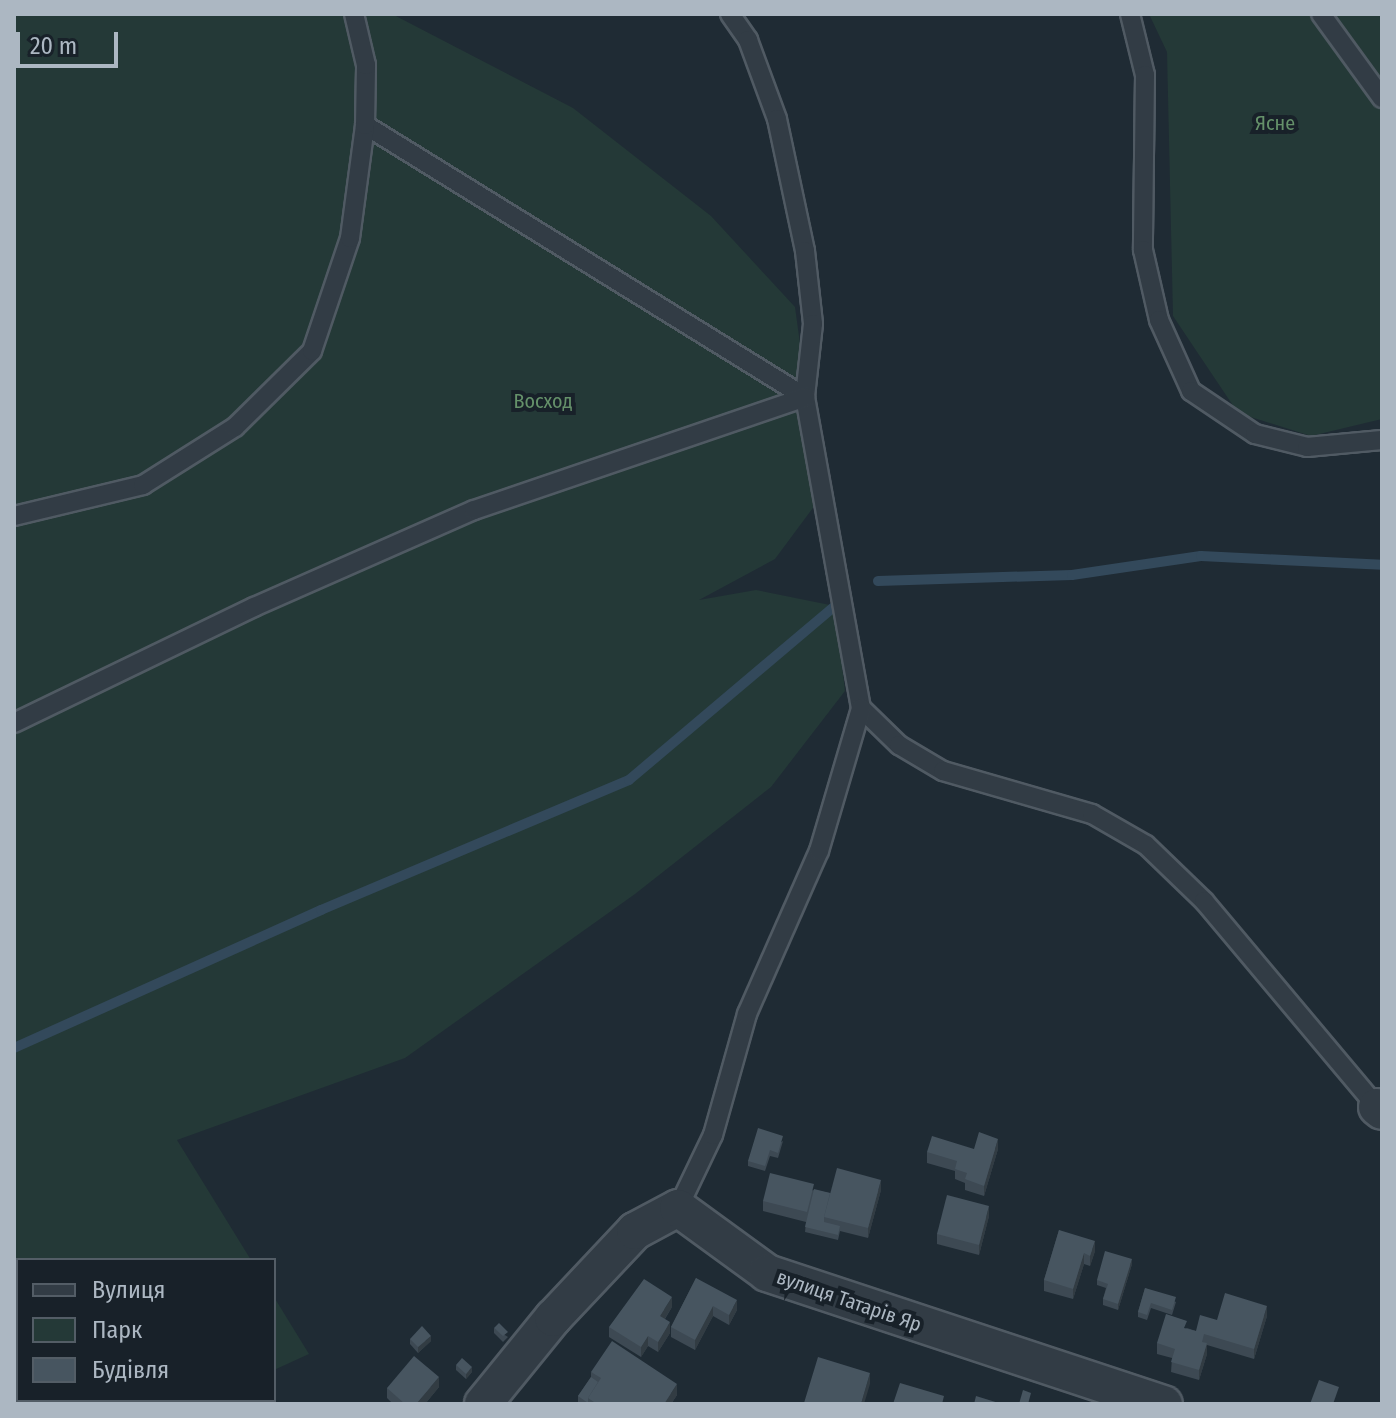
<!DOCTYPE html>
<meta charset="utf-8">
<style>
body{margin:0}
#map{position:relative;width:1396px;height:1418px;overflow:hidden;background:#1f2b34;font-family:"Fira Sans Condensed",sans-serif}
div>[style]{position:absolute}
.green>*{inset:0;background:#243937}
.stream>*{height:10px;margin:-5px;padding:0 5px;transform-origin:5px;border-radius:5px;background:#33495b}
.roads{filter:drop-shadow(2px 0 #505a63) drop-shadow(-2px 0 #505a63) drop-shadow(0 2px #505a63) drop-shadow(0 -2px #505a63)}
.lane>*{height:18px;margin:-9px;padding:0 9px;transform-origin:9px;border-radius:9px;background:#323c45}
.street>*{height:36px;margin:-18px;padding:0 18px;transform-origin:18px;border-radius:18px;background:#323c45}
.wall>*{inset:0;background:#3d4953}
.shaded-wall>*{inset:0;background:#323c43}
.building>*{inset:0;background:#475560}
span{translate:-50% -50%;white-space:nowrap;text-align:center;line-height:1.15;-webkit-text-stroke:8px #182129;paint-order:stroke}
.park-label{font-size:20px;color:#65916a}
.street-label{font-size:20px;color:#acb7c2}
.frame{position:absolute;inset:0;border:16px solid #acb7c2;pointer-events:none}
.legend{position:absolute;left:16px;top:1258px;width:260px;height:144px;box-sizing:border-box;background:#182129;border:2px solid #535d66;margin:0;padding:10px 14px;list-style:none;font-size:24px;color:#acb7c2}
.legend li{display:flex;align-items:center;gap:16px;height:40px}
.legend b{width:40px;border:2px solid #535d66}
.scale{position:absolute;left:16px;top:32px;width:102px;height:36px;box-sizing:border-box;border:4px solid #acb7c2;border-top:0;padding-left:10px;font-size:24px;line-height:28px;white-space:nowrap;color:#acb7c2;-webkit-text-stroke:6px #182129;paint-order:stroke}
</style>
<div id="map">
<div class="green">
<i style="clip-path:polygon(14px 14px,392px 14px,573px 108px,711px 216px,795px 307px,821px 497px,775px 559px,699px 600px,756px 590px,835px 606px,845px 691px,771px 787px,635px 894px,405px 1058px,177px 1140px,251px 1260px,18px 1260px,18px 1400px,206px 1400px,197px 1404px,14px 1404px)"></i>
<i style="clip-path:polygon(1149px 14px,1382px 14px,1382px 419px,1311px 436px,1238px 413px,1173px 316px,1167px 52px)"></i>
<i style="clip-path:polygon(274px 1297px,309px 1354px,274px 1370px)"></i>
</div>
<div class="stream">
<i style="left:878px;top:581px;width:194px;rotate:-1.8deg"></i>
<i style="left:1072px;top:575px;width:130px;rotate:-8.4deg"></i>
<i style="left:1201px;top:556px;width:181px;rotate:2.8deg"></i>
<i style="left:14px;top:1048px;width:337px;rotate:-24.2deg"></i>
<i style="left:321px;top:910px;width:334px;rotate:-22.9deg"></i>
<i style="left:629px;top:780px;width:270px;rotate:-40.2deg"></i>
</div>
<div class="roads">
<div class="lane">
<i style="left:730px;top:14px;width:32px;rotate:55deg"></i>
<i style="left:748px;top:40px;width:84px;rotate:69.8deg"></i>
<i style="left:777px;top:119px;width:135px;rotate:78deg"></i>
<i style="left:805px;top:251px;width:73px;rotate:83.7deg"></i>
<i style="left:813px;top:324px;width:73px;rotate:96.3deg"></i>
<i style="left:805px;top:397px;width:316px;rotate:79.8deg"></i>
<i style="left:861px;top:708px;width:53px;rotate:44.2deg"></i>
<i style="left:899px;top:745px;width:51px;rotate:30.6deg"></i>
<i style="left:943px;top:771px;width:155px;rotate:16.1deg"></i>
<i style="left:1092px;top:814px;width:62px;rotate:29.9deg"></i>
<i style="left:1146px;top:845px;width:81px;rotate:44deg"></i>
<i style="left:1204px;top:901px;width:269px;rotate:50deg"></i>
<i style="left:1130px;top:14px;width:63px;rotate:76.2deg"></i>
<i style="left:1145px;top:75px;width:175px;rotate:90.7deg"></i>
<i style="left:1143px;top:250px;width:72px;rotate:77.1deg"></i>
<i style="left:1159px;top:320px;width:78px;rotate:65.7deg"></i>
<i style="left:1191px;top:391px;width:77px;rotate:33.9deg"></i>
<i style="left:1255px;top:434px;width:54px;rotate:14deg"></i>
<i style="left:1307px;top:447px;width:75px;rotate:-5.3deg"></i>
<i style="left:1321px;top:14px;width:104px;rotate:54deg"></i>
<i style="left:365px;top:125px;width:517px;rotate:31.72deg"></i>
<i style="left:14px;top:516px;width:133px;rotate:-13.5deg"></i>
<i style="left:143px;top:485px;width:109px;rotate:-32.2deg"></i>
<i style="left:235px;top:427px;width:108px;rotate:-44.6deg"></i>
<i style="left:312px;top:351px;width:119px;rotate:-71.4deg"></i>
<i style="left:350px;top:238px;width:114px;rotate:-82.4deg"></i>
<i style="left:365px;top:125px;width:60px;rotate:-89deg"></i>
<i style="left:366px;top:65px;width:52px;rotate:-103.2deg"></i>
<i style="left:14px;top:723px;width:267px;rotate:-25.8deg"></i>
<i style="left:254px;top:607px;width:240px;rotate:-23.8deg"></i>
<i style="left:474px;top:510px;width:350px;rotate:-18.8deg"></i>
<i style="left:678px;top:1208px;width:81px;rotate:-64.4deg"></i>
<i style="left:713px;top:1135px;width:126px;rotate:-74.3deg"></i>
<i style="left:747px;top:1014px;width:178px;rotate:-66.2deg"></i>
<i style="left:819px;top:851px;width:149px;rotate:-73.6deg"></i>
</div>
<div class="street">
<i style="left:1377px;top:1107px;width:6px;rotate:39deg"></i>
<i style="left:483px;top:1404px;width:111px;rotate:-50.9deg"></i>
<i style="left:553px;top:1318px;width:120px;rotate:-46.7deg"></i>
<i style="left:635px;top:1231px;width:49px;rotate:-28.1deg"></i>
<i style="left:678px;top:1208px;width:110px;rotate:36.1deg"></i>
<i style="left:767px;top:1273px;width:418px;rotate:18.3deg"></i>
</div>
</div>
<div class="wall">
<i style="clip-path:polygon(783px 1141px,778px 1158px,770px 1156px,765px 1171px,748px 1166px,748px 1161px)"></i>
<i style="clip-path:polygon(974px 1149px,998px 1149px,984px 1196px,965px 1190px,965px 1183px,955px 1179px,955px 1171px,927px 1163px,927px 1152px)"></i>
<i style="clip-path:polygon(814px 1190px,830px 1193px,881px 1190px,868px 1238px,840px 1231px,838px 1240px,805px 1232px,806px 1222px,763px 1211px,763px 1201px)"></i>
<i style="clip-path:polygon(989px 1216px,979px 1255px,937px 1244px,937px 1234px)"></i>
<i style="clip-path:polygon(1059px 1230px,1095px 1251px,1090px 1266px,1084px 1264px,1073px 1299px,1044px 1291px,1044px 1280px)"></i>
<i style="clip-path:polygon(1132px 1264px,1118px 1310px,1103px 1305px,1103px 1299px,1106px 1288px,1097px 1285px,1097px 1280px)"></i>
<i style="clip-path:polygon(696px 1278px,737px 1310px,729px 1325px,713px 1316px,695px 1350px,671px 1337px,671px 1327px)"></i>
<i style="clip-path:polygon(1145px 1288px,1176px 1302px,1172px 1315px,1151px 1308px,1147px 1320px,1138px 1317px,1138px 1312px)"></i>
<i style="clip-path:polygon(672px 1307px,665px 1319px,670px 1333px,658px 1352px,648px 1346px,641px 1357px,609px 1337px,609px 1327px)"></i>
<i style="clip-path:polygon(1267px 1316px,1254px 1359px,1207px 1345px,1207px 1354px,1199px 1380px,1171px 1372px,1172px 1358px,1157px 1354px,1157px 1343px,1187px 1328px,1196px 1331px,1217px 1320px)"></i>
<i style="clip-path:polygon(494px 1328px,508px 1337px,503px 1342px,494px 1333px)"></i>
<i style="clip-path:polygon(410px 1339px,431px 1341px,418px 1353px,410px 1344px)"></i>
<i style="clip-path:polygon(456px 1365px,472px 1372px,466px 1379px,456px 1370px)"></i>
<i style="clip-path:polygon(591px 1372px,677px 1395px,671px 1404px,582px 1404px,578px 1402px,578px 1396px,591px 1377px)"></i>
<i style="clip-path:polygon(439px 1387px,425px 1404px,393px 1404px,387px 1398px,387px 1388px)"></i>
</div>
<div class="shaded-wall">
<i style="clip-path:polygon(998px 1139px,998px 1149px,984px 1196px,984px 1186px)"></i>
<i style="clip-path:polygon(881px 1180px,881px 1190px,868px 1238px,868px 1228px)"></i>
<i style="clip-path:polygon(989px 1206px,989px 1216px,979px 1255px,979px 1245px)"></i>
<i style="clip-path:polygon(1095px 1241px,1095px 1251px,1090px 1266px,1090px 1256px)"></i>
<i style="clip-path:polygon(1084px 1253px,1084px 1264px,1073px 1299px,1073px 1289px)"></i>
<i style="clip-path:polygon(1132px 1259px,1132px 1264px,1118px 1310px,1118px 1304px)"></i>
<i style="clip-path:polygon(672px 1297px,672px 1307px,660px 1326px,660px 1316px)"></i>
<i style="clip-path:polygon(737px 1300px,737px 1310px,729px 1325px,729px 1315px)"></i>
<i style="clip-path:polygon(713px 1306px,713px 1316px,695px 1350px,695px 1340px)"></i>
<i style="clip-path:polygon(1267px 1306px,1267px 1316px,1254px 1359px,1254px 1349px)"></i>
<i style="clip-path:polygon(670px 1322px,670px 1333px,658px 1352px,658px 1342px)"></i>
<i style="clip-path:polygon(431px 1336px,431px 1341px,418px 1353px,418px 1347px)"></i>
<i style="clip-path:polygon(648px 1336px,648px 1346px,641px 1357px,641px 1347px)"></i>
<i style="clip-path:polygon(1207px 1343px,1207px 1354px,1199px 1380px,1199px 1370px)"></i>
<i style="clip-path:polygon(472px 1367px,472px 1372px,466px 1379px,466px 1374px)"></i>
<i style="clip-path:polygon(870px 1373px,870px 1384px,864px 1404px,861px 1404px)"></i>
<i style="clip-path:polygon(439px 1377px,439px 1387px,425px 1404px,416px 1404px)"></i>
<i style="clip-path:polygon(677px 1384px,677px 1395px,671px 1404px,664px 1404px)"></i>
</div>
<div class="building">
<i style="clip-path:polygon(758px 1128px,783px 1136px,778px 1153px,770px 1150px,765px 1166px,748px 1161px)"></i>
<i style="clip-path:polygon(979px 1132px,998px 1139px,984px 1186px,965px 1179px,967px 1173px,955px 1169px,957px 1161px,927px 1152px,932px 1136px,974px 1149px)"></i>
<i style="clip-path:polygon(837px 1168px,881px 1180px,868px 1228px,824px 1217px)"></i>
<i style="clip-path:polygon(770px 1173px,814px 1184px,807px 1212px,763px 1201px)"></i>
<i style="clip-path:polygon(814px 1189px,830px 1193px,824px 1217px,824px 1222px,840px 1226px,838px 1235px,805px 1227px)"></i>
<i style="clip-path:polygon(947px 1195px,989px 1206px,979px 1245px,937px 1234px)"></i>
<i style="clip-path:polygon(1059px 1230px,1095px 1241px,1090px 1256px,1084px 1253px,1073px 1289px,1044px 1280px)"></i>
<i style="clip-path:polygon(1105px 1251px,1132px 1259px,1118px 1304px,1103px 1299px,1108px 1284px,1097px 1280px)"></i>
<i style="clip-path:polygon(696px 1278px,737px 1300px,729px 1315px,713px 1306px,695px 1340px,671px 1327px)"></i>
<i style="clip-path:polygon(644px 1279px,672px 1297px,660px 1316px,670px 1322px,658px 1342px,648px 1336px,641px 1347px,609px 1327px)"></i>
<i style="clip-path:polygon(1145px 1288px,1176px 1297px,1172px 1310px,1151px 1303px,1147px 1315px,1138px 1312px)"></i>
<i style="clip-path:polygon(1225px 1293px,1267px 1306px,1254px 1349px,1204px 1334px,1202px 1342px,1207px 1343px,1199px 1370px,1171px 1362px,1175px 1349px,1157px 1343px,1166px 1314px,1187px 1321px,1184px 1328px,1196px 1331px,1200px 1315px,1217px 1320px)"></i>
<i style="clip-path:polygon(499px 1323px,508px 1332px,503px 1336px,494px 1328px)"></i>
<i style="clip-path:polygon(422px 1326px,431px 1336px,418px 1347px,410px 1339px)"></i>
<i style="clip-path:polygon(612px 1341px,677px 1384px,664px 1404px,597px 1404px,588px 1398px,601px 1378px,591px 1372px)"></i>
<i style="clip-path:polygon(414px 1356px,439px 1377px,416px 1404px,405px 1404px,387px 1388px)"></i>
<i style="clip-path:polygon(818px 1357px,870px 1373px,861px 1404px,836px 1404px,832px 1403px,832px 1404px,809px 1404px,804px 1403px)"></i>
<i style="clip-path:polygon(462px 1358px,472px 1367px,466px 1374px,456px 1365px)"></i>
<i style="clip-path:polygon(591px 1377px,598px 1382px,588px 1398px,588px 1403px,578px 1396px)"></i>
<i style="clip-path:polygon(1319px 1380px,1339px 1387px,1333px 1404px,1310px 1404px)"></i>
<i style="clip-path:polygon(900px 1383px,944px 1396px,942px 1404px,893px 1404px)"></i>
<i style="clip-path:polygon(1023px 1390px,1031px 1393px,1028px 1404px,1019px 1404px)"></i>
<i style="clip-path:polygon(976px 1396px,1002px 1404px,974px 1404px)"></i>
</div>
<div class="park-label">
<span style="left:1275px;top:123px">Ясне</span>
<span style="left:543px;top:401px">Восход</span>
</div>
<div class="street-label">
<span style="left:849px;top:1301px;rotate:19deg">вулиця Татарів Яр</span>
</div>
<div class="frame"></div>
<ul class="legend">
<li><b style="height:10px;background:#323c45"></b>Вулиця</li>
<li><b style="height:22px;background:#243937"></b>Парк</li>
<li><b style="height:22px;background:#475560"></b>Будівля</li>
</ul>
<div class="scale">20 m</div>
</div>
